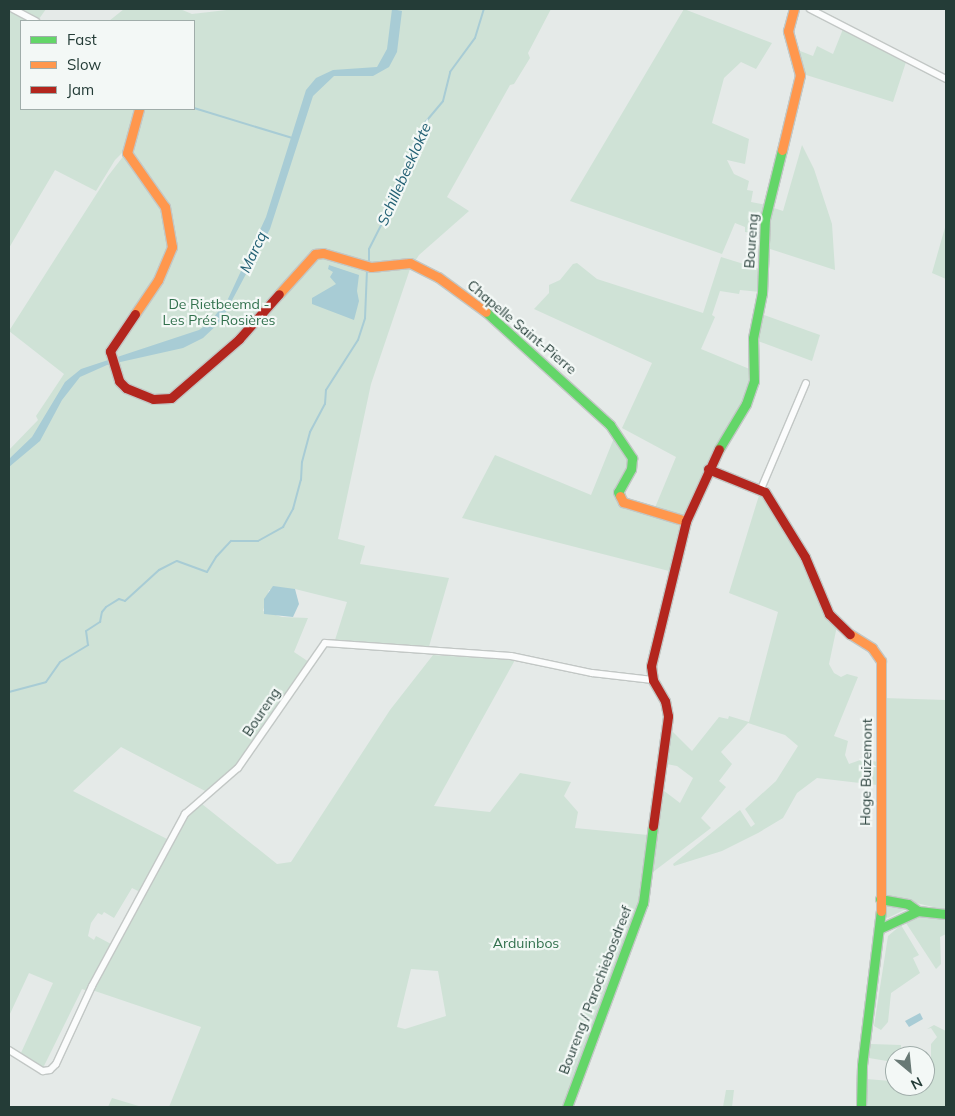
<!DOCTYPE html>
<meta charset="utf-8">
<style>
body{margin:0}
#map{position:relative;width:955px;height:1116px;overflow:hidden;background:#e5eae8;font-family:Mulish,sans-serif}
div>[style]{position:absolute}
.green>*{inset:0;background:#cfe2d6}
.water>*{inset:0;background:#a8ccd5}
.stream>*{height:2px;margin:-1px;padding:0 1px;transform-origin:1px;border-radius:1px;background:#a8ccd5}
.roads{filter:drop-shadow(1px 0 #c2c7c5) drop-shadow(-1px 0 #c2c7c5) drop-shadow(0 1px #c2c7c5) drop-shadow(0 -1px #c2c7c5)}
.street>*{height:6px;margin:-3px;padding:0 3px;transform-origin:3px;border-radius:3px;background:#fbfcfc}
.fast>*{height:9px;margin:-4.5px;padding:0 4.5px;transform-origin:4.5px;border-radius:4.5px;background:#63d668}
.slow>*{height:9px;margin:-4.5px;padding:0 4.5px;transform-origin:4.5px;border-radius:4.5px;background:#ff974d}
.jam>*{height:9px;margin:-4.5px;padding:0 4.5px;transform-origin:4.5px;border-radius:4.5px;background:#b3261e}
span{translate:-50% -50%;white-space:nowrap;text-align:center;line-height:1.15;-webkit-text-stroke:4.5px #f3f8f6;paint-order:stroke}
.street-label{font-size:14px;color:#243c37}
.park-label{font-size:14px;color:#31704d}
.water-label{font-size:15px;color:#226074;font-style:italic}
.frame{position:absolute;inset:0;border:10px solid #243c37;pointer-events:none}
.legend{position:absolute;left:20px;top:20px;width:175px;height:90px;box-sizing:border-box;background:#f3f8f6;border:1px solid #a0adaa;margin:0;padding:6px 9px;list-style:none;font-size:15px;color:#243c37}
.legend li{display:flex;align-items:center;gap:10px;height:25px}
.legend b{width:25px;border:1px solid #a0adaa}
.north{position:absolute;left:885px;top:1046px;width:50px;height:50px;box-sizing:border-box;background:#f3f8f6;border:1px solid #a0adaa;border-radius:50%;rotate:152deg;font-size:14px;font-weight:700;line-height:20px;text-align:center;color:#243c37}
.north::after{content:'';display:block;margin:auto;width:18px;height:22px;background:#687975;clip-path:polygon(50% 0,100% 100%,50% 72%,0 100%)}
</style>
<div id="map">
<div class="green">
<i style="clip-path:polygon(9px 9px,31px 21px,21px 21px,21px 109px,138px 109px,123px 152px,115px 160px,96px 191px,55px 170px,9px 248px)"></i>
<i style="clip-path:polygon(22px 9px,46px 9px,39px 19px)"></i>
<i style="clip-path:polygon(124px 9px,180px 9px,192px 14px,235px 9px,551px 9px,528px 53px,530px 58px,514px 84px,510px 85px,447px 197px,469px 211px,419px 255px,410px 269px,371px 384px,338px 539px,365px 546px,360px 564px,449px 578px,428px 650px,335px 640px,347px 602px,295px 589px,269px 590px,263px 611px,282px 617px,308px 618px,294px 652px,309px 662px,238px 764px,209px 793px,121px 747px,73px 791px,169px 840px,142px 893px,132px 888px,114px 918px,104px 912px,102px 915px,98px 913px,91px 923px,88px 936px,94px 940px,96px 936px,113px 945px,88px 991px,82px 989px,43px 1068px,20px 1055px,53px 983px,29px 973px,9px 1016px,9px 450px,38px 420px,36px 416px,64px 374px,9px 331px,108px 176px,125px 154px,140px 109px,194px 109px,194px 21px,109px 21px)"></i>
<i style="clip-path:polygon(684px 9px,772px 43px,756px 69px,741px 62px,724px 78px,712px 123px,749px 139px,745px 164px,727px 160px,734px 174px,749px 181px,747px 190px,753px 191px,751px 202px,766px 205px,760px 234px,745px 232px,745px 227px,735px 223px,722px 254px,570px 201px)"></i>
<i style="clip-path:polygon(843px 29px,906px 62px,893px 102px,803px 74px,795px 49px,813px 56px,817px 46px,833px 54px)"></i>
<i style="clip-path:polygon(802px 145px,814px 169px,832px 224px,835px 270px,764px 247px,771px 207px,783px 211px)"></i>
<i style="clip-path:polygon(946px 224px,946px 279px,932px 273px)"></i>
<i style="clip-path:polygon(721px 257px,760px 269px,760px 292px,740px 290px,739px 294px,720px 291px,712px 315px,715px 317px,701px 349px,752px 370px,750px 388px,682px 522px,669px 571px,462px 518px,495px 455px,591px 495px,614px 438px,623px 446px,630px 464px,616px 498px,654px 510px,676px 457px,622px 428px,652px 363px,534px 309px,549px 293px,549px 285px,560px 280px,573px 264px,577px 263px,597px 279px,703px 313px)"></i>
<i style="clip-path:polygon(761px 314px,820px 335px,812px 361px,755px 340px)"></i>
<i style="clip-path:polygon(760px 492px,794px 543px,837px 626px,829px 664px,834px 673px,841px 677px,847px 674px,858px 677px,834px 736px,848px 741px,845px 755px,849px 764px,863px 759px,878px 762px,877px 785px,817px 778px,797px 793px,783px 818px,758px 833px,722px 851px,674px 866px,673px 864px,740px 810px,751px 827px,755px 824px,745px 809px,776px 781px,798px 746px,785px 735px,748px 723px,721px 752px,732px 764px,719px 781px,726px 787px,701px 818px,711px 828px,653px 872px,659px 787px,680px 803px,693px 778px,677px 766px,661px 763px,669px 728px,692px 751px,719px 717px,728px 719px,729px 716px,749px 722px,778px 612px,729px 593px)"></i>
<i style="clip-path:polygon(evenodd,433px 655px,515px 660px,434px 806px,490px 812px,520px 773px,571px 782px,564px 796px,578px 812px,575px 828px,648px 835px,640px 902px,564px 1107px,169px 1107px,201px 1027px,92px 990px,184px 820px,202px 804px,277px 864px,291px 862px,390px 710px,433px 655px,411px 969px,438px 971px,446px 1016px,405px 1029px,397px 1027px,411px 969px)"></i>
<i style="clip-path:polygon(884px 698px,946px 700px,946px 910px,882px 895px)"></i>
<i style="clip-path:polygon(885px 903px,906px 907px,906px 909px,888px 918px,885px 916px)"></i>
<i style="clip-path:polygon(926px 915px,946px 920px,946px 934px,940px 937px,941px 964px,936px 969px,906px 923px)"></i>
<i style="clip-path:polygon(901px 925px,919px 955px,913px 958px,920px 973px,891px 993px,888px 1022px,881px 1030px,874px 1026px,888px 936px)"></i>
<i style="clip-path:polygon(934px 1025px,946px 1031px,946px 1107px,864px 1107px,866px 1079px,891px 1081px,893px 1062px,869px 1058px,871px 1044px,901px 1045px,901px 1056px,895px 1056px,895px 1086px,925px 1086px,931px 1084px,931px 1044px,937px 1037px,931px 1028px,927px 1029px)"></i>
<i style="clip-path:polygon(726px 1090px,734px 1090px,732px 1107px,723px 1107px)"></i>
<i style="clip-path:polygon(112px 1098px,142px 1107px,108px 1107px)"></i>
</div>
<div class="water">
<i style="clip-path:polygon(392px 9px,402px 11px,397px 52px,389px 67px,373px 76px,334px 76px,313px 96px,270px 229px,221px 321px,203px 338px,183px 348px,107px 365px,80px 377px,62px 400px,40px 441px,9px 467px,9px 459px,32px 437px,65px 382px,81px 369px,199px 330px,210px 322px,228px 299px,266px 217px,306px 90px,316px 78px,333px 70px,377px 67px,387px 49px)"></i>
<i style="clip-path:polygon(329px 265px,359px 275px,357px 291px,359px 301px,354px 320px,312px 304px,312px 298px,336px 284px,330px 277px,333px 272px,328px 269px)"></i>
<i style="clip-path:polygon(273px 586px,295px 589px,299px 604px,293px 617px,264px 614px,264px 599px)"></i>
<i style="clip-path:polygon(920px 1013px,923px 1019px,909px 1027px,905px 1021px)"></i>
</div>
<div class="stream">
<i style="left:194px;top:108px;width:102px;rotate:17deg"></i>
<i style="left:369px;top:261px;width:12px;rotate:-90deg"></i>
<i style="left:369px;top:249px;width:89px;rotate:-63.1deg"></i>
<i style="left:409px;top:170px;width:47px;rotate:-72.7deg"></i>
<i style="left:423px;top:125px;width:31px;rotate:-50deg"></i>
<i style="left:443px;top:101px;width:30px;rotate:-76deg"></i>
<i style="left:450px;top:72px;width:42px;rotate:-53.7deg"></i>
<i style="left:475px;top:38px;width:30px;rotate:-73deg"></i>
<i style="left:9px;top:692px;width:38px;rotate:-15deg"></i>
<i style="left:46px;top:682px;width:24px;rotate:-55deg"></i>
<i style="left:60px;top:662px;width:33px;rotate:-31deg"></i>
<i style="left:88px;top:645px;width:14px;rotate:-98deg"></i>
<i style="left:86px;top:631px;width:17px;rotate:-33deg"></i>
<i style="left:100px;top:622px;width:10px;rotate:-79deg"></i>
<i style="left:102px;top:612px;width:6px;rotate:-51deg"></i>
<i style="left:106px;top:607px;width:15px;rotate:-32deg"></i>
<i style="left:119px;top:599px;width:6px;rotate:18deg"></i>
<i style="left:125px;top:601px;width:46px;rotate:-42.4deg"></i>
<i style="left:159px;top:570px;width:20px;rotate:-27deg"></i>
<i style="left:177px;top:561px;width:32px;rotate:20deg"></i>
<i style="left:207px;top:572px;width:17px;rotate:-59deg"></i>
<i style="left:216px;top:557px;width:22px;rotate:-47deg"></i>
<i style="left:231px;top:541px;width:27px"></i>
<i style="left:258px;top:541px;width:29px;rotate:-29deg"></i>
<i style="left:283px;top:527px;width:21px;rotate:-61deg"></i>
<i style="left:293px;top:509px;width:30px;rotate:-75deg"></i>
<i style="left:301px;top:480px;width:18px;rotate:-87deg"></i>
<i style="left:302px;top:462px;width:31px;rotate:-75deg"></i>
<i style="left:310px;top:432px;width:32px;rotate:-62deg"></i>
<i style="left:325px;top:404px;width:14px;rotate:-86deg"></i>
<i style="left:326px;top:390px;width:59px;rotate:-57.4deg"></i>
<i style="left:358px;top:340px;width:23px;rotate:-72deg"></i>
<i style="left:365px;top:318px;width:48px;rotate:-87.6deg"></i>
</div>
<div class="roads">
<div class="street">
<i style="left:13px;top:9px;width:26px;rotate:28deg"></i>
<i style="left:810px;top:9px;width:153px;rotate:27.2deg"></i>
<i style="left:761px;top:489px;width:115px;rotate:-67deg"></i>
<i style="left:9px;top:1050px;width:40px;rotate:32deg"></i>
<i style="left:43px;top:1071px;width:7px;rotate:-8deg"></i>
<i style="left:50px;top:1070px;width:8px;rotate:-45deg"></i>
<i style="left:56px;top:1064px;width:86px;rotate:-65.2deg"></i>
<i style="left:92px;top:986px;width:196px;rotate:-61.6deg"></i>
<i style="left:185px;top:814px;width:70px;rotate:-41deg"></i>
<i style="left:238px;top:768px;width:152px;rotate:-55.2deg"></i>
<i style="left:325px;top:643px;width:186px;rotate:4deg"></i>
<i style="left:511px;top:656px;width:83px;rotate:11.9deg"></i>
<i style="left:592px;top:673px;width:61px;rotate:6.5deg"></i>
</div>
<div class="fast">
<i style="left:486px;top:312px;width:168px;rotate:42.3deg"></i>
<i style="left:610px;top:425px;width:40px;rotate:56deg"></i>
<i style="left:632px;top:458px;width:11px;rotate:95deg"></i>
<i style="left:631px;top:469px;width:26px;rotate:119deg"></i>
<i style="left:618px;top:492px;width:4px;rotate:63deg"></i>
<i style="left:719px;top:449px;width:52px;rotate:-59deg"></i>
<i style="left:746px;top:404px;width:24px;rotate:-71deg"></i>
<i style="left:754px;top:381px;width:43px;rotate:-91.3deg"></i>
<i style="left:753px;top:338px;width:46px;rotate:-78.7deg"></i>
<i style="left:762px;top:293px;width:74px;rotate:-87.7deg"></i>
<i style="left:765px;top:219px;width:71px;rotate:-76.2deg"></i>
<i style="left:880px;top:899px;width:28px;rotate:10deg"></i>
<i style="left:908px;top:904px;width:12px;rotate:35deg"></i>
<i style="left:881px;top:928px;width:41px;rotate:-24.7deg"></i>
<i style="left:918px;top:911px;width:28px;rotate:6deg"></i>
<i style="left:567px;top:1107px;width:218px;rotate:-69.6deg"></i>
<i style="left:643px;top:903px;width:78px;rotate:-82.6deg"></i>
<i style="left:861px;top:1107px;width:42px;rotate:-88.6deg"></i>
<i style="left:862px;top:1065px;width:155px;rotate:-83deg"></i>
</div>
<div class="slow">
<i style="left:782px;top:150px;width:77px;rotate:-76.5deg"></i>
<i style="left:800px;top:75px;width:46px;rotate:-105.3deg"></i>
<i style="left:788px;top:31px;width:23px;rotate:-75deg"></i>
<i style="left:279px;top:294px;width:54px;rotate:-48deg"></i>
<i style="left:315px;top:254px;width:8px;rotate:-7deg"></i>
<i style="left:323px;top:253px;width:50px;rotate:16.3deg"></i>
<i style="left:371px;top:267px;width:39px;rotate:-6deg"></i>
<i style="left:410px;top:263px;width:31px;rotate:27deg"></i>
<i style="left:438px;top:277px;width:59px;rotate:36.1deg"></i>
<i style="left:135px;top:314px;width:41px;rotate:-55.9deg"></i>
<i style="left:158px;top:280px;width:36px;rotate:-67deg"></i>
<i style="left:172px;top:247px;width:41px;rotate:-99.9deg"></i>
<i style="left:165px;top:207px;width:66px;rotate:-125.1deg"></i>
<i style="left:127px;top:153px;width:46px;rotate:-74.7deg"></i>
<i style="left:620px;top:496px;width:7px;rotate:63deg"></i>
<i style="left:623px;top:502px;width:66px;rotate:16.8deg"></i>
<i style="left:850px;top:634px;width:26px;rotate:32deg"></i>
<i style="left:872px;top:648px;width:16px;rotate:55deg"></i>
<i style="left:881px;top:661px;width:250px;rotate:90deg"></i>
</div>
<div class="jam">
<i style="left:135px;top:314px;width:45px;rotate:124deg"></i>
<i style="left:110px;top:351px;width:31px;rotate:73deg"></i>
<i style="left:119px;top:381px;width:10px;rotate:45deg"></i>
<i style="left:126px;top:388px;width:29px;rotate:22deg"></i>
<i style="left:153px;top:399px;width:18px;rotate:-3deg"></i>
<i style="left:171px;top:398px;width:90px;rotate:-40.9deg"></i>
<i style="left:239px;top:339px;width:60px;rotate:-48.4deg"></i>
<i style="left:708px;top:469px;width:61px;rotate:22deg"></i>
<i style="left:765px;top:492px;width:76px;rotate:58.4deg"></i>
<i style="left:805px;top:557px;width:62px;rotate:67.2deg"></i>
<i style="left:829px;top:614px;width:29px;rotate:44deg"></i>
<i style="left:653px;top:826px;width:111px;rotate:-82.2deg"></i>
<i style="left:668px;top:716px;width:15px;rotate:-101deg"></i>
<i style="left:665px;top:701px;width:24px;rotate:-120deg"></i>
<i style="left:653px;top:680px;width:14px;rotate:-98deg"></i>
<i style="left:651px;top:666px;width:149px;rotate:-76.4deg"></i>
<i style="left:686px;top:521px;width:79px;rotate:-65.4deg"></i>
</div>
</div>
<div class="street-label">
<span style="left:751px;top:241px;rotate:-86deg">Boureng</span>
<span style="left:522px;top:327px;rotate:40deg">Chapelle Saint-Pierre</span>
<span style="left:261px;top:712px;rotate:-56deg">Boureng</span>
<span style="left:866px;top:772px;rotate:-89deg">Hoge Buizemont</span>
<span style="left:595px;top:990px;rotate:-69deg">Boureng / Parochiebosdreef</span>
</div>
<div class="park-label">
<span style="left:219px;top:312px">De Rietbeemd -<br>Les Prés Rosières</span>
<span style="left:526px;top:943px">Arduinbos</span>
</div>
<div class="water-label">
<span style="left:404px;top:174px;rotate:-66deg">Schillebeeklokte</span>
<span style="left:253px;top:252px;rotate:-65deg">Marcq</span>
</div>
<div class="frame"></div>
<ul class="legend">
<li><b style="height:6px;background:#63d668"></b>Fast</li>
<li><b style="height:6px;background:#ff974d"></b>Slow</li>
<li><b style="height:6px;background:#b3261e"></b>Jam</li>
</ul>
<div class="north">N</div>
</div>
